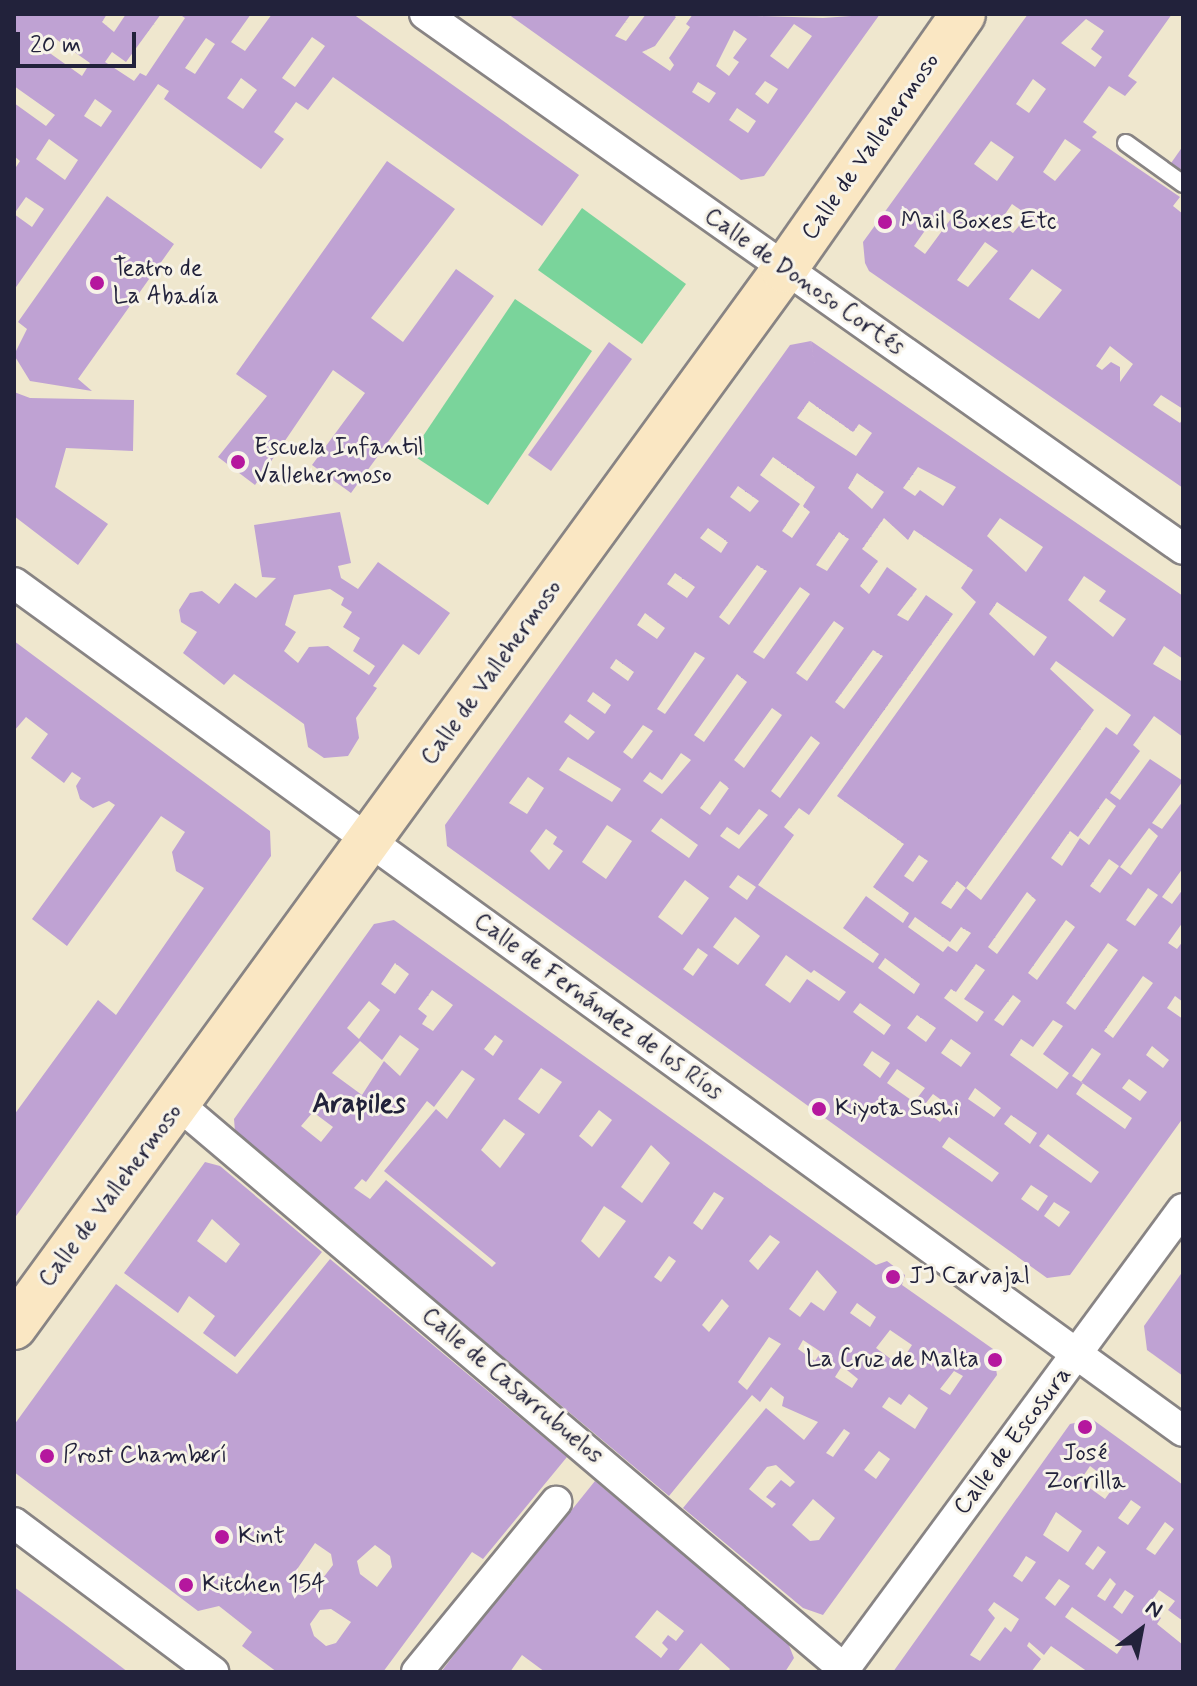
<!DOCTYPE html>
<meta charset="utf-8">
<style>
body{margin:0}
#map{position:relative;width:1197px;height:1686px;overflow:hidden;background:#efe7ce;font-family:Mynerve,sans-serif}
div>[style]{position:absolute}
.green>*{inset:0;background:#7ad49b}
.building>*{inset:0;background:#bfa2d3}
.roads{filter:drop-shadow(2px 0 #888484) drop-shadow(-2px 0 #888484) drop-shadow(0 2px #888484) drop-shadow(0 -2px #888484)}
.lane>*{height:16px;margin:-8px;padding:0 8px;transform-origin:8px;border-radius:8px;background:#fff}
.street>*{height:30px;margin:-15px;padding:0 15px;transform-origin:15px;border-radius:15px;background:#fff}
.secondary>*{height:44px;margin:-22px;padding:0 22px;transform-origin:22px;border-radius:22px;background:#fae7c3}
.dots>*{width:22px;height:22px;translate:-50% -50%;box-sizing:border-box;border:4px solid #f7f3e8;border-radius:50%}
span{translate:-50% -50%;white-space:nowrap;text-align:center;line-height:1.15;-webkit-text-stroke:6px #f7f3e8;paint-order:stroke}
.street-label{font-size:24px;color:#22223b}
.poi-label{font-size:24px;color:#22223b}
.left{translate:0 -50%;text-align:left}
.right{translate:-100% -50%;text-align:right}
.quarter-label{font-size:28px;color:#22223b;font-weight:700}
.frame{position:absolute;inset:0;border:16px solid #22223b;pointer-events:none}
.north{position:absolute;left:1101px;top:1590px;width:80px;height:80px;-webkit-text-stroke:6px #f7f3e8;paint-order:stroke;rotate:32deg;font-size:22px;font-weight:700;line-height:32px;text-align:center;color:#22223b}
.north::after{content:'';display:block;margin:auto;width:28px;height:36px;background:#22223b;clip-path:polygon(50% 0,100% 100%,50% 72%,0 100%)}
.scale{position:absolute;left:16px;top:32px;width:120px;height:36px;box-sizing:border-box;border:4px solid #22223b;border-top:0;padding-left:10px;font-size:24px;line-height:28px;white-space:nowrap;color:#22223b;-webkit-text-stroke:6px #f7f3e8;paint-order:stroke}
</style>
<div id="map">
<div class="green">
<i style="clip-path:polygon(582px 208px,686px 284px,642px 344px,538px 270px)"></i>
<i style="clip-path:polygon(515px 299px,592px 351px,488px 505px,411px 454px)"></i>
</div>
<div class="building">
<i style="clip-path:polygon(evenodd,14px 14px,107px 14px,102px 22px,114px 32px,126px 14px,161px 14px,126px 62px,112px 52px,105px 62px,134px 81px,140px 73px,146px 76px,185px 18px,179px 14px,251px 14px,231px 42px,245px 51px,272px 14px,353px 14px,579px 175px,542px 226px,333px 77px,308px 110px,296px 102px,274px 132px,284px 139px,261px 169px,164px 99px,169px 91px,158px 84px,14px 290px,14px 170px,20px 161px,14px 156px,14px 103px,46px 126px,55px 115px,14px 86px,14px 14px,53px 37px,90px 63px,82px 76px,44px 49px,53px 37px,14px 14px,312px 37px,325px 46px,295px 87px,282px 78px,312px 37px,14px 14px,206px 38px,215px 44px,195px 74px,185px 68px,206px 38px,14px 14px,241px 78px,257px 90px,243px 109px,227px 98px,241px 78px,14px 14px,95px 99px,112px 111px,101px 127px,84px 116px,95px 99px,14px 14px,49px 139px,78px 160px,65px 180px,36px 159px,49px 139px,14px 14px,26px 197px,44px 209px,32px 227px,14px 214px,26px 197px)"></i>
<i style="clip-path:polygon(evenodd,508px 14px,631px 14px,615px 36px,626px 41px,646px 14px,672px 14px,676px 17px,655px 46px,642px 52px,670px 71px,674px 65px,669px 58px,690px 27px,686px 24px,693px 14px,823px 18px,880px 14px,764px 176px,741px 180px,508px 14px,794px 24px,812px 36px,788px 69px,770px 56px,794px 24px,508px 14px,734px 30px,747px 39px,733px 58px,739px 62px,729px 76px,716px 66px,734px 30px,508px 14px,765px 81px,778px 89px,768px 104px,755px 94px,765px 81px,508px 14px,698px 82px,716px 93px,709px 103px,692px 92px,698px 82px,508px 14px,737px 108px,756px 121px,748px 133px,729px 120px,737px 108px)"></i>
<i style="clip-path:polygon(evenodd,1028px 14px,1172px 14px,1128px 76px,1137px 82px,1125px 96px,1109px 86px,1083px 122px,1097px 132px,1092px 137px,1180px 197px,1173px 206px,1183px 214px,1183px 409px,1161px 395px,1153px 405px,1180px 423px,1183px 418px,1183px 488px,869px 271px,865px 263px,863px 242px,1028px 14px,1086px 19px,1104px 31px,1091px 49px,1102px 57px,1095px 67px,1061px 43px,1086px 19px,1028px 14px,1033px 79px,1046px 89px,1029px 113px,1016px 104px,1033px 79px,1028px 14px,1065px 139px,1081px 150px,1055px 181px,1043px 172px,1065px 139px,1028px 14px,991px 141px,1014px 157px,997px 181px,974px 164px,991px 141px,1028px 14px,1012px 204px,1028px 215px,1013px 233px,999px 223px,1012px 204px,1028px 14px,941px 208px,953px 216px,925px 254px,914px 246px,941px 208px,1028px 14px,985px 242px,998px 251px,968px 287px,957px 280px,985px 242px,1028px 14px,1032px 269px,1062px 290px,1039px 319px,1009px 299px,1032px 269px,1028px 14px,1110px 346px,1133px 364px,1120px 382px,1120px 367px,1111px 362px,1102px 370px,1096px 366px,1110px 346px)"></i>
<i style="clip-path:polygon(1183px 146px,1183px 176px,1169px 166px)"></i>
<i style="clip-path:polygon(387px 161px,455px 209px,371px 318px,403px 342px,456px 269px,494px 296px,351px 493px,312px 465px,365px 393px,333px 370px,255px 485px,218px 457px,267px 396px,236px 374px)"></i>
<i style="clip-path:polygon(107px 196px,174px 244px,78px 379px,92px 391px,30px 381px,14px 355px,27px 329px,18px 322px)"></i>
<i style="clip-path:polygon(evenodd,811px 341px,1183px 596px,1183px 659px,1164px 646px,1153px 664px,1183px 682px,1183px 737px,1154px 716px,1133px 745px,1140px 751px,1110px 793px,1120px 800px,1150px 759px,1183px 781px,1152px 823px,1162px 829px,1183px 801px,1183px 868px,1162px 897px,1172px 904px,1183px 889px,1183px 922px,1168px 943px,1177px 949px,1183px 941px,1183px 1002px,1175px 996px,1167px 1008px,1183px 1019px,1183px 1118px,1070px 1275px,1047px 1278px,447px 846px,445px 825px,566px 656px,790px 345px,811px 341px,809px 401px,853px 432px,859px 424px,872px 433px,856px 456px,797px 418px,809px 401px,811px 341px,773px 457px,815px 487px,803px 506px,810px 512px,792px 538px,782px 531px,800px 504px,760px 475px,773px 457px,811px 341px,918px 467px,956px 487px,943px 506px,920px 490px,915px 496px,903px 488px,918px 467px,811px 341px,857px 473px,884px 492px,872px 509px,848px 488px,857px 473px,811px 341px,738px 486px,759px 501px,750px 512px,730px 497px,738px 486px,811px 341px,884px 518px,908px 540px,914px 530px,973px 570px,961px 588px,976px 602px,837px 796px,904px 844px,873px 887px,909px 913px,903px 923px,866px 896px,843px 928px,879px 954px,873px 963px,758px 885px,794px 835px,784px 827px,799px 808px,809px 815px,953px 614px,926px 595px,908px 621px,897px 615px,917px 589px,887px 567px,869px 594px,860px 586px,878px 561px,862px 549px,884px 518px,811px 341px,1000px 518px,1043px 547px,1026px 572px,987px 536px,1000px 518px,811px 341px,708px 528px,728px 542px,721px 553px,700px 538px,708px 528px,811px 341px,839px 532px,849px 539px,827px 571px,816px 565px,839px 532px,811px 341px,757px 565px,767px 571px,729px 625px,719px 617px,757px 565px,811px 341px,675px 573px,695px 587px,687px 598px,667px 584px,675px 573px,811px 341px,1084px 576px,1106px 591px,1099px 601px,1126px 619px,1113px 637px,1068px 600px,1084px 576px,811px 341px,800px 587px,810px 594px,764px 659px,753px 652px,800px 587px,811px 341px,997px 602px,1047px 637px,1034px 656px,989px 614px,997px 602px,811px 341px,645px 613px,665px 628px,657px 639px,637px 625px,645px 613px,811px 341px,834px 621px,844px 628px,807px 681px,796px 673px,834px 621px,811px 341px,873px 650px,883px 656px,844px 709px,835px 702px,873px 650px,811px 341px,695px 652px,705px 658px,665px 714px,657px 709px,695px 652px,811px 341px,616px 659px,634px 672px,628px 681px,610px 668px,616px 659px,811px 341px,1056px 661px,1131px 715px,1117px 735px,1106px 727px,981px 900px,966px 888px,951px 909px,941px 903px,957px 881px,966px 888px,1094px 710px,1050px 669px,1056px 661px,811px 341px,737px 674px,747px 682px,704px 742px,694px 735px,737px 674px,811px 341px,593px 692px,611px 705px,605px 714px,587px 701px,593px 692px,811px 341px,772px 708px,782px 715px,744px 768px,734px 760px,772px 708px,811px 341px,570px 714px,595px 732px,588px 740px,564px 722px,570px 714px,811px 341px,643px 725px,653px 731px,632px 759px,623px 752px,643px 725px,811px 341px,811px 736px,820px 743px,780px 798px,771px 791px,811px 736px,811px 341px,681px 753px,691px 760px,662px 794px,643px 781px,650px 772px,662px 780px,681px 753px,811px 341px,568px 757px,621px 789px,612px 802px,559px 770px,568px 757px,811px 341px,528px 777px,544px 788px,527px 814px,509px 803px,528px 777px,811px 341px,720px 781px,729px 788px,710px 815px,700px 808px,720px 781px,811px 341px,1106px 798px,1116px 806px,1089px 845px,1080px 838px,1062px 866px,1051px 858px,1070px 831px,1078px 837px,1106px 798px,811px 341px,759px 809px,768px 815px,739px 849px,720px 836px,727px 827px,739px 835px,759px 809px,811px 341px,661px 818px,698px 845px,689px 858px,651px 831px,661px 818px,811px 341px,607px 825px,632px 841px,606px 879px,582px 862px,607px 825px,811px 341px,1149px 828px,1158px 836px,1131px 875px,1120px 867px,1149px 828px,811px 341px,546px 829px,557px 837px,553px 844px,563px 851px,549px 870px,530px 851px,546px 829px,811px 341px,919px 855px,928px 861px,913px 882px,904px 876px,919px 855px,811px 341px,1109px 859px,1119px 866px,1100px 893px,1090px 886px,1109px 859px,811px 341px,738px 875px,756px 887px,747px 900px,729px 887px,738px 875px,811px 341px,685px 880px,709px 898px,682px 935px,658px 917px,685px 880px,811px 341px,1148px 888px,1158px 895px,1135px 926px,1126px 920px,1148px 888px,811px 341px,1027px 892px,1036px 900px,997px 954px,988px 947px,1027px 892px,811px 341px,735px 917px,760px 936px,738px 965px,713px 947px,735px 917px,811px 341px,915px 917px,950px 942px,961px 927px,971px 933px,957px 952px,948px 946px,943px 952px,908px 927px,915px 917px,811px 341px,1066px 920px,1075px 927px,1037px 980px,1028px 973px,1066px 920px,811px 341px,1108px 943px,1118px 950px,1075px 1010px,1066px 1003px,1108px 943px,811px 341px,698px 948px,708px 955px,693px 976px,683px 969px,698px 948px,811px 341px,786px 955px,811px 973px,814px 970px,846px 992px,839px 1001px,807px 979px,790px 1003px,765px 985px,786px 955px,811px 341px,885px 958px,920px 984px,914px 994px,878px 968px,885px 958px,811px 341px,976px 964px,985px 970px,964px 999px,984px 1012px,977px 1022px,944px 998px,951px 989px,956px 992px,976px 964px,811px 341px,1143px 976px,1153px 983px,1113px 1038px,1104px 1031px,1143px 976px,811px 341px,1013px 995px,1021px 1001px,1003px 1026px,994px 1020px,1013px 995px,811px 341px,860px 1003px,891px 1025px,884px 1035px,853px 1012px,860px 1003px,811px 341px,917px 1015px,936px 1028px,926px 1042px,907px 1028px,917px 1015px,811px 341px,1053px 1020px,1063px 1026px,1043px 1054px,1069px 1073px,1057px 1089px,1010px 1055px,1021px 1039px,1033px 1047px,1053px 1020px,811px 341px,951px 1039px,971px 1053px,961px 1067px,941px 1053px,951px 1039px,811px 341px,1152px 1046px,1169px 1060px,1163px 1068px,1146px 1055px,1152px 1046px,811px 341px,1092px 1048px,1101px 1054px,1081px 1082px,1132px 1118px,1125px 1129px,1076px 1094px,1083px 1083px,1072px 1076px,1092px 1048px,811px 341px,872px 1051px,890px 1063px,880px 1078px,863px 1065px,872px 1051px,811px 341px,897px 1069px,925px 1088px,914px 1102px,887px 1083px,897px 1069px,811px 341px,1129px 1079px,1147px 1092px,1140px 1101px,1122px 1088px,1129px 1079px,811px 341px,975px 1088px,1001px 1108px,994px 1117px,968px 1099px,975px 1088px,811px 341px,933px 1094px,951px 1107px,940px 1122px,922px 1108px,933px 1094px,811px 341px,1011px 1115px,1037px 1133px,1030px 1144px,1004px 1124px,1011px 1115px,811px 341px,1048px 1134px,1099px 1172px,1091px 1183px,1039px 1146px,1048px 1134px,811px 341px,949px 1137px,999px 1173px,992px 1182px,942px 1147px,949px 1137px,811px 341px,1031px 1185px,1048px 1196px,1038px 1211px,1021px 1199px,1031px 1185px,811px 341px,1054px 1202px,1070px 1212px,1059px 1227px,1044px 1216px,1054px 1202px)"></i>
<i style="clip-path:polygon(609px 342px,632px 359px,551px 471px,528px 455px)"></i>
<i style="clip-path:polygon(14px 392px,30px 398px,134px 400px,133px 451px,66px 448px,55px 487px,108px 524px,78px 565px,14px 516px)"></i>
<i style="clip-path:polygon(evenodd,340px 512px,351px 563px,338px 566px,341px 578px,358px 589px,378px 562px,450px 613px,419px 655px,403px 644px,373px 686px,377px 688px,356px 718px,359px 738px,348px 756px,324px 758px,308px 747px,304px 724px,234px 674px,224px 685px,183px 653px,197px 632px,181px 622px,179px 610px,190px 593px,202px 591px,219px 604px,235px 583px,256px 598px,276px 578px,262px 577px,254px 525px,340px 512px,330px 589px,344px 598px,341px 605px,352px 612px,343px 627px,360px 638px,353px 651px,375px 666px,369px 675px,328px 646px,309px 647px,298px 663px,284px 651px,296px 632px,285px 625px,294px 595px,330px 589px)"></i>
<i style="clip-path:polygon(14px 641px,270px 831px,271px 856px,14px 1219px,14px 1115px,98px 1000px,116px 1015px,204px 888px,176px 871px,172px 852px,185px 832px,161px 816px,67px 946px,32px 919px,115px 805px,109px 801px,93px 808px,80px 799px,76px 786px,81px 778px,72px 772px,64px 783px,31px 758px,48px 734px,26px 717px,14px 731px)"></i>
<i style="clip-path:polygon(evenodd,394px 920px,876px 1265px,887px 1261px,905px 1275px,902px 1285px,993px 1349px,997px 1375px,823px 1615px,803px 1608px,683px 1508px,766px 1408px,804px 1440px,818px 1422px,782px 1406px,784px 1397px,771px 1387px,760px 1402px,752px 1395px,669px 1496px,235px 1132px,234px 1119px,374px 924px,394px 920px,395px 963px,409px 974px,395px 994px,381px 984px,395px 963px,394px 920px,432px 990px,453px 1005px,433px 1031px,422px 1024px,427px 1016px,418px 1009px,432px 990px,394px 920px,369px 1001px,380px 1010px,359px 1039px,347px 1028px,369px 1001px,394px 920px,400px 1035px,419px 1049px,400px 1076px,384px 1061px,362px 1095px,332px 1073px,360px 1041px,382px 1060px,400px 1035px,394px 920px,495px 1035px,503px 1041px,493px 1056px,484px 1049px,495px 1035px,394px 920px,541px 1068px,562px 1082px,539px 1114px,518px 1099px,541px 1068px,394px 920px,462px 1070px,475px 1079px,447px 1119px,436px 1109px,384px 1171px,496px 1263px,492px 1267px,386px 1180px,370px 1199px,354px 1188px,362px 1179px,366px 1182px,427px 1101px,434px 1107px,462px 1070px,394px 920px,599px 1110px,612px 1120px,592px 1147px,579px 1136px,599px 1110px,394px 920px,313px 1112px,333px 1127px,321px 1142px,301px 1126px,313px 1112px,394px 920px,504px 1119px,525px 1134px,500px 1168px,481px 1150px,504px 1119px,394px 920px,651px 1145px,670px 1163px,642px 1203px,621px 1187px,651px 1145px,394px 920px,714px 1192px,724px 1198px,702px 1230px,693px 1223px,714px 1192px,394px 920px,604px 1206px,626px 1221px,599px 1258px,581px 1241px,604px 1206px,394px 920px,770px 1235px,780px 1242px,758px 1270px,749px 1261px,770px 1235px,394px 920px,669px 1256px,676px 1261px,661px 1282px,654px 1277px,669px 1256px,394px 920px,817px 1270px,837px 1292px,824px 1311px,811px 1302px,800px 1317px,789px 1309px,817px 1270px,394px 920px,722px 1299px,729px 1306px,709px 1332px,702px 1325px,722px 1299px,394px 920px,857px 1303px,876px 1317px,870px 1327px,850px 1313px,857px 1303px,394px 920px,890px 1330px,912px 1345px,899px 1365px,876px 1348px,890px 1330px,394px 920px,769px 1337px,781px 1344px,747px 1390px,738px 1382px,769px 1337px,394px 920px,803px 1340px,821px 1352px,815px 1361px,798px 1349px,803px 1340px,394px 920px,842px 1366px,858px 1379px,852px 1388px,835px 1377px,842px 1366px,394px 920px,954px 1371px,963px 1376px,950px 1395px,940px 1389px,954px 1371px,394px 920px,909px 1394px,928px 1408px,915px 1429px,882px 1407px,889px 1397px,901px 1405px,909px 1394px,394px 920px,844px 1429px,850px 1433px,833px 1457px,826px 1453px,844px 1429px,394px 920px,879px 1451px,890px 1459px,876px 1479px,864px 1470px,879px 1451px,394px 920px,776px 1465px,795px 1482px,790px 1487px,781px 1480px,766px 1497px,776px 1504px,772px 1508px,749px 1489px,767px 1467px,776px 1465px,394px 920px,813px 1499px,835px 1518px,819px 1540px,810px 1541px,792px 1525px,813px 1499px)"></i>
<i style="clip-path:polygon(evenodd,205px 1162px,220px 1166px,322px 1252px,235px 1357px,203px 1333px,215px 1316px,189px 1296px,178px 1313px,124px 1273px,205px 1162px,212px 1219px,240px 1244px,226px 1263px,197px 1241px,212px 1219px)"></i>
<i style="clip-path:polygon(evenodd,330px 1259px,567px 1457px,483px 1559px,472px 1552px,383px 1672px,277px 1672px,242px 1646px,252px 1632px,219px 1606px,198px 1611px,14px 1472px,14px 1425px,116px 1284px,237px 1374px,330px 1259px,315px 1543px,331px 1554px,333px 1565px,316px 1587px,308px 1589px,291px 1578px,315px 1543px,330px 1259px,375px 1545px,390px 1556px,392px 1567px,377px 1587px,360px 1574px,357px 1561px,375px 1545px,330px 1259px,331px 1609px,351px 1622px,336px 1643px,326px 1646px,314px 1636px,310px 1624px,320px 1610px,331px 1609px)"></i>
<i style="clip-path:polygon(1183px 1271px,1183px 1376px,1147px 1350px,1144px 1326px)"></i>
<i style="clip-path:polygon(evenodd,1092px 1419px,1183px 1485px,1183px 1621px,1168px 1610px,1175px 1601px,1159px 1590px,1147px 1608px,1161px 1618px,1157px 1624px,1183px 1645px,1183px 1672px,1088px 1672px,1051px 1646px,1044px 1655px,1029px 1642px,1027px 1646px,1041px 1659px,1031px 1672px,893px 1672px,1070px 1424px,1092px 1419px,1090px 1466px,1115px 1485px,1105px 1499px,1080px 1481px,1090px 1466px,1092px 1419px,1131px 1500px,1141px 1507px,1128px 1525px,1118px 1518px,1131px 1500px,1092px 1419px,1056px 1512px,1082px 1531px,1068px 1552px,1043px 1535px,1056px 1512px,1092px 1419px,1165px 1522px,1174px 1529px,1155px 1555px,1146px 1549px,1165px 1522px,1092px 1419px,1098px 1546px,1106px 1552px,1093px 1570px,1085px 1564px,1098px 1546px,1092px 1419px,1026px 1556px,1036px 1562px,1022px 1582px,1013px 1576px,1026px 1556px,1092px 1419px,1110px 1578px,1116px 1584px,1105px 1601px,1097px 1596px,1110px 1578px,1092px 1419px,1059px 1579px,1070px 1586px,1055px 1606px,1045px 1598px,1059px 1579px,1092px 1419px,1125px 1590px,1134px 1596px,1122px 1614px,1113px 1607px,1125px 1590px,1092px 1419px,994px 1602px,1019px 1619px,1011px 1632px,1005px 1627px,980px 1661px,970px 1655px,995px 1618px,988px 1610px,994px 1602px,1092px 1419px,1072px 1607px,1124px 1644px,1117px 1654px,1065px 1617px,1072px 1607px)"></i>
<i style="clip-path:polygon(evenodd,595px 1481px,788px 1643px,794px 1658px,785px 1672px,728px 1672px,730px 1669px,701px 1643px,677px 1672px,545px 1672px,522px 1655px,510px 1672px,441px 1672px,509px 1582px,512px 1584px,595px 1481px,657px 1610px,684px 1631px,676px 1641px,668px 1635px,662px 1643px,668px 1649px,661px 1658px,635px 1637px,657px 1610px)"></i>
<i style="clip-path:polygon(14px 1587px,63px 1623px,128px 1672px,14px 1672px)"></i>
</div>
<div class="roads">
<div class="lane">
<i style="left:1126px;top:143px;width:70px;rotate:35.7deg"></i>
</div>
<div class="street">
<i style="left:425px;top:14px;width:928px;rotate:35.21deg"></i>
<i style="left:14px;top:583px;width:1444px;rotate:35.96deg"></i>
<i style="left:179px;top:1105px;width:872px;rotate:40.3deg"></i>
<i style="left:14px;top:1523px;width:249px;rotate:36.8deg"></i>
<i style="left:417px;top:1672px;width:220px;rotate:-50.7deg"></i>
<i style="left:842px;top:1672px;width:575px;rotate:-53.63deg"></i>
</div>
<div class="secondary">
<i style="left:14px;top:1327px;width:1308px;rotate:-53.93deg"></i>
<i style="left:784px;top:270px;width:312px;rotate:-55deg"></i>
</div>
</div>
<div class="dots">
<i style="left:885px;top:222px;background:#b5179e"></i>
<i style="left:97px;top:283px;background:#b5179e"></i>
<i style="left:238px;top:462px;background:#b5179e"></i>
<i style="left:819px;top:1109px;background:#b5179e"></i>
<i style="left:893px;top:1277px;background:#b5179e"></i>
<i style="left:995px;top:1360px;background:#b5179e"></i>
<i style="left:1085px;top:1427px;background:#b5179e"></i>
<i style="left:47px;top:1456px;background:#b5179e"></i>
<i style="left:222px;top:1537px;background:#b5179e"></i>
<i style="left:186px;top:1585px;background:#b5179e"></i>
</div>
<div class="street-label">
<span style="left:871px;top:147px;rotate:-55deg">Calle de Vallehermoso</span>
<span style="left:804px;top:282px;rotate:35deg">Calle de Donoso Cortés</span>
<span style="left:492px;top:673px;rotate:-54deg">Calle de Vallehermoso</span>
<span style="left:598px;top:1007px;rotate:36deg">Calle de Fernández de los Ríos</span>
<span style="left:111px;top:1196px;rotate:-53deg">Calle de Vallehermoso</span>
<span style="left:512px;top:1386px;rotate:40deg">Calle de Casarrubuelos</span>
<span style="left:1013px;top:1441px;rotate:-53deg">Calle de Escosura</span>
</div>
<div class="poi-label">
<span class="left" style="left:901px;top:222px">Mail Boxes Etc</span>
<span class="left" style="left:113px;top:283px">Teatro de<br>La Abadía</span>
<span class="left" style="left:254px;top:462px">Escuela Infantil<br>Vallehermoso</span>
<span class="left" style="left:835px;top:1109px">Kiyota Sushi</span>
<span class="left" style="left:909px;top:1277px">JJ Carvajal</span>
<span class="right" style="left:979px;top:1360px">La Cruz de Malta</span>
<span style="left:1085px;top:1468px">José<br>Zorrilla</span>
<span class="left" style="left:63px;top:1456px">Prost Chamberí</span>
<span class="left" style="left:238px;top:1537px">Kint</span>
<span class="left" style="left:202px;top:1585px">Kitchen 154</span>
</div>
<div class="quarter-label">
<span style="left:359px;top:1105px">Arapiles</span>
</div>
<div class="frame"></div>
<div class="north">N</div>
<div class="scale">20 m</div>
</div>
